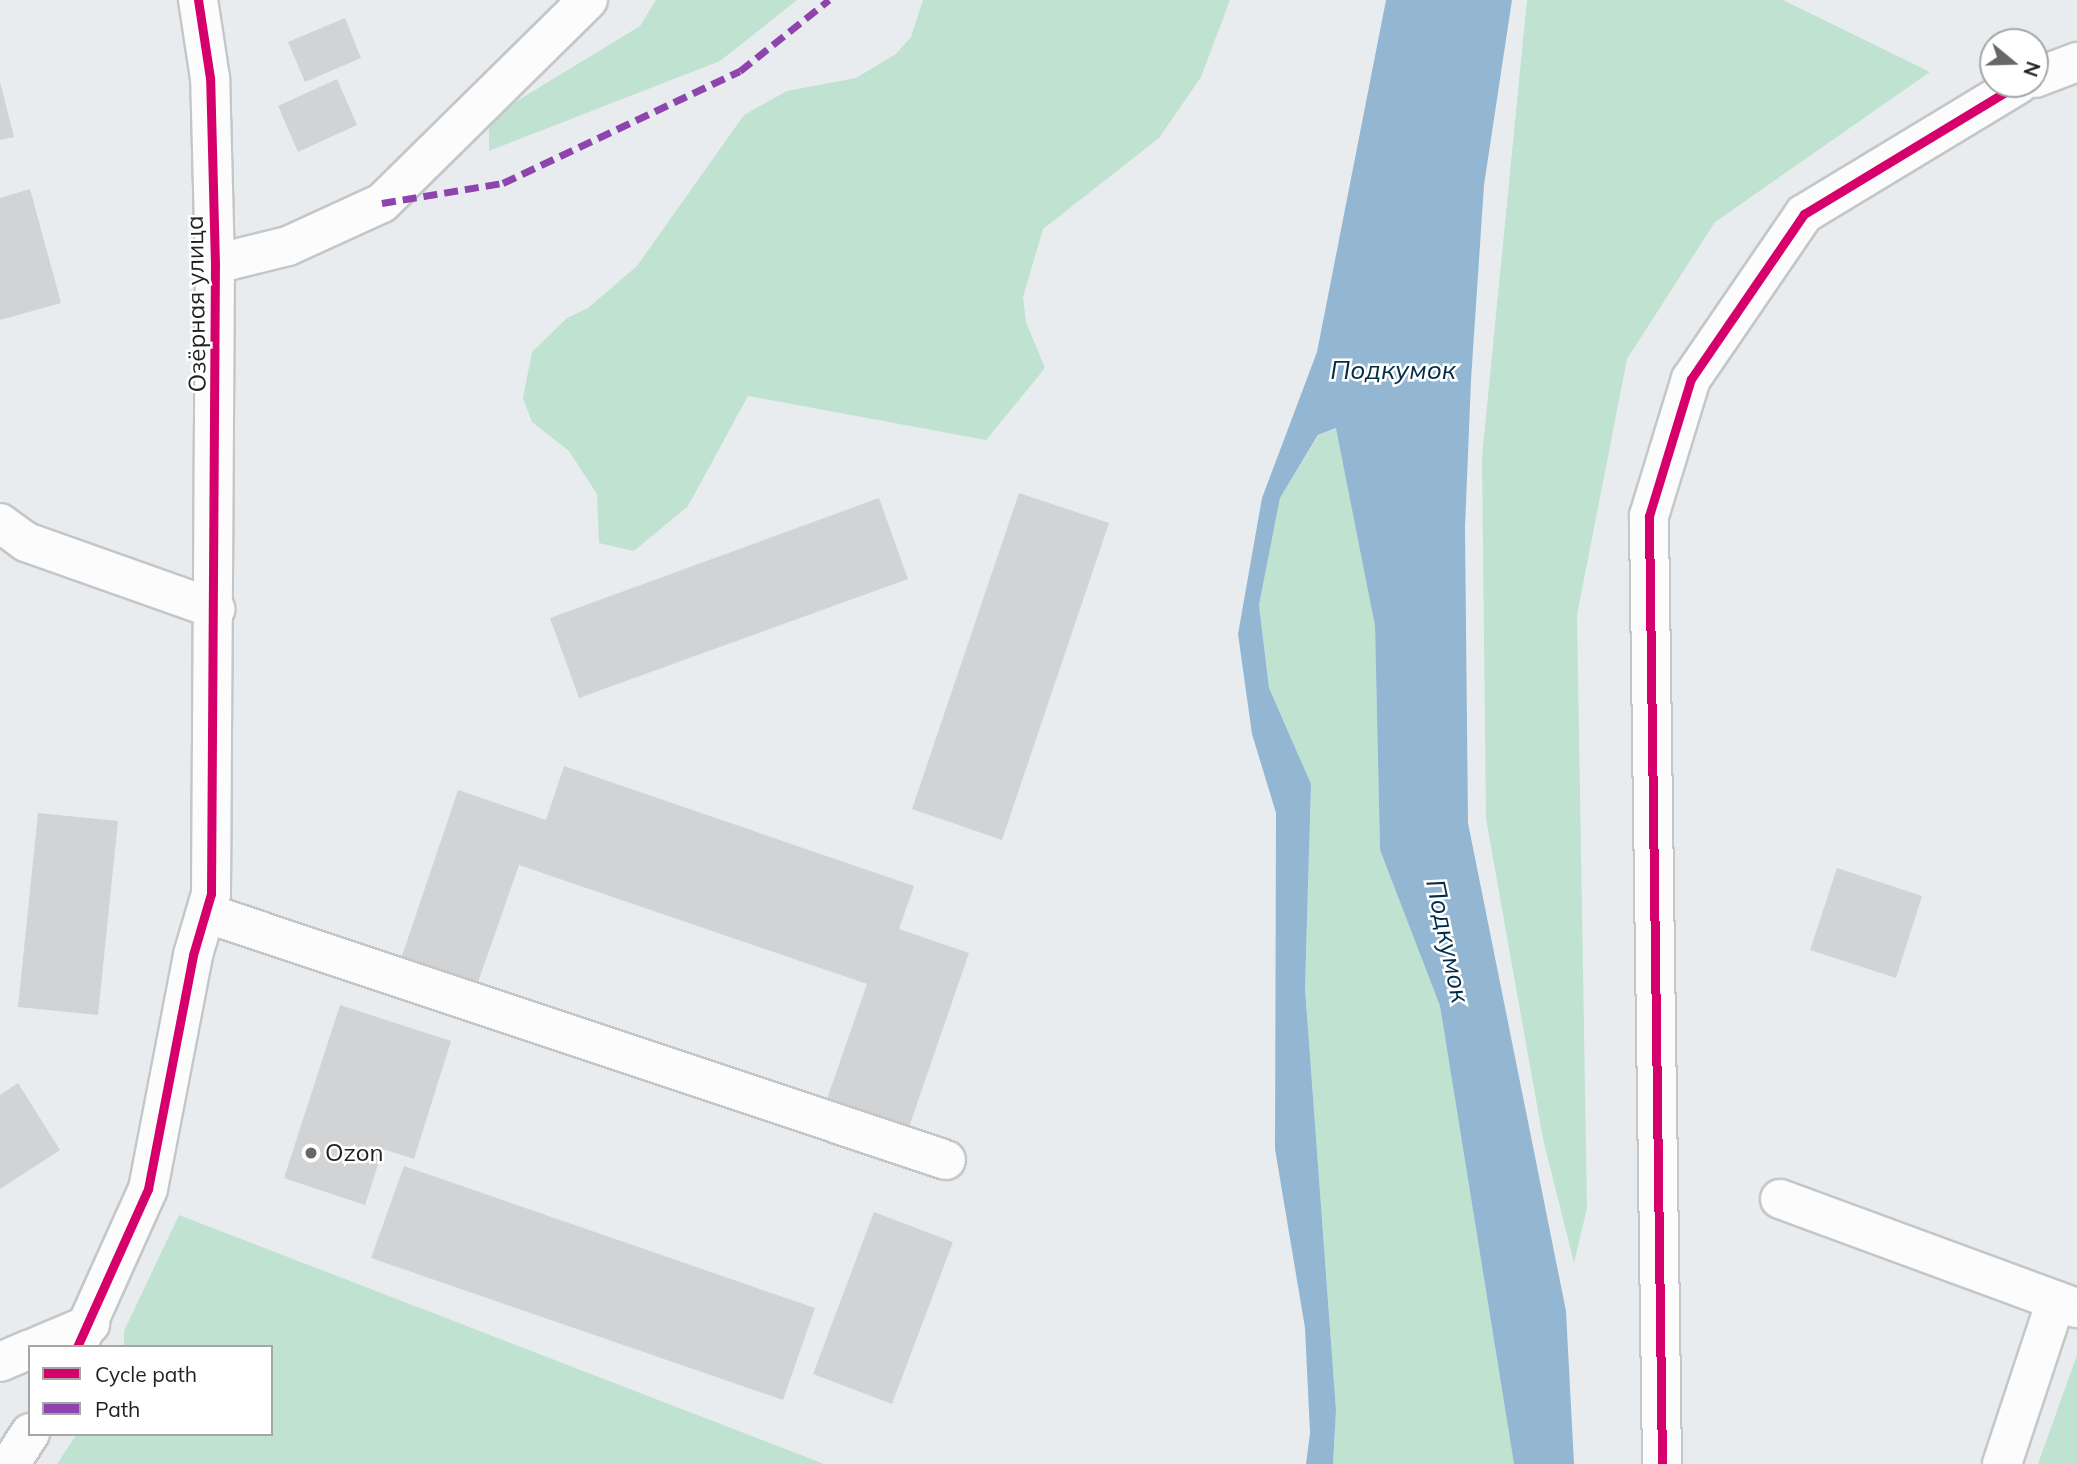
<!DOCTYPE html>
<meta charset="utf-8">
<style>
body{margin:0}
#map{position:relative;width:2077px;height:1464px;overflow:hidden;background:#e9ecee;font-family:Mulish,sans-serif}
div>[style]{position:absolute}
.green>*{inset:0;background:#bfe2d1}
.water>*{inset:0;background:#93b7d3}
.building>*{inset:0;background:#d1d3d5}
.roads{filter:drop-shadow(2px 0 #c4c6c8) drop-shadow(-2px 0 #c4c6c8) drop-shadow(0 2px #c4c6c8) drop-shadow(0 -2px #c4c6c8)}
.minor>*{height:38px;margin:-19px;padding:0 19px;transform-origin:19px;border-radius:19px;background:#fcfcfc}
.quiet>*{height:7px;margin-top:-3.5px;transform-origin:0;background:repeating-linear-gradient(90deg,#8e44ad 0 14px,transparent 0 21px)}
.cycleway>*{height:9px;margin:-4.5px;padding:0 4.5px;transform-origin:4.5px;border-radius:4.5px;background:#d6006c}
.dots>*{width:19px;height:19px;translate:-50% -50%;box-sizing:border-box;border:4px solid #fff;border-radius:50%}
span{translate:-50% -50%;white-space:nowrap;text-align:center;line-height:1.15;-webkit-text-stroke:5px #fff;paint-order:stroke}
.street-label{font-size:24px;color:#1f2021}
.poi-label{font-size:24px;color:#1f2021}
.left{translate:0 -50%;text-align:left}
.water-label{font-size:26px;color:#022c47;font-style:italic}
.legend{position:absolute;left:28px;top:1345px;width:245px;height:91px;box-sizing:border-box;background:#fff;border:2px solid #a5a6a6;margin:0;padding:9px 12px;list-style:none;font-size:21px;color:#1f2021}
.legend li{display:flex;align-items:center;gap:14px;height:35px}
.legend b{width:35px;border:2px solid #a5a6a6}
.north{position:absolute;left:1979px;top:28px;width:70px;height:70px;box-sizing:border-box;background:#fff;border:2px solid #a5a6a6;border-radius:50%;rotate:109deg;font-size:19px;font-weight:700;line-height:28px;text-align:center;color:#1f2021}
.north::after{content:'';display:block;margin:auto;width:24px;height:32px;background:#666769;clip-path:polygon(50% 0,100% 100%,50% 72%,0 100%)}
</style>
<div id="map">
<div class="green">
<i style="clip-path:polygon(656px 0,797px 0,720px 61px,489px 151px,489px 118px,640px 26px)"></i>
<i style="clip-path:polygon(923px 0,1230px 0,1201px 77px,1159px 138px,1043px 229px,1023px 297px,1026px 322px,1045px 368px,986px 440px,748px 396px,688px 506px,634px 551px,599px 543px,597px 494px,569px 451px,532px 422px,523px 398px,532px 352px,567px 318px,588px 308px,637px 266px,744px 115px,787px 91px,856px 78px,896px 54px,911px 37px)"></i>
<i style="clip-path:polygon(1527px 0,1783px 0,1930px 72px,1715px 222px,1627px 359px,1577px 615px,1587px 1208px,1574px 1263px,1543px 1139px,1486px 819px,1482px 457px)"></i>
<i style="clip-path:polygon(1337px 428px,1375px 626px,1380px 850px,1440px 1006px,1514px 1464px,1333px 1464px,1336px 1410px,1305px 988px,1311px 784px,1269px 688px,1259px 605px,1280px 498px,1319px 435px)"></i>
<i style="clip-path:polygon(179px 1215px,824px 1464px,57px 1464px,77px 1434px,271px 1434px,271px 1347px,124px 1347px,124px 1331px)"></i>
<i style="clip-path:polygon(2077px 1355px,2077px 1464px,2038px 1464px)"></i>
</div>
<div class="water">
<i style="clip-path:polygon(1386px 0,1512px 0,1484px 185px,1471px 380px,1465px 528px,1468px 823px,1566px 1311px,1574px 1464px,1514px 1464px,1440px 1006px,1380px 850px,1375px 626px,1336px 428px,1318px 435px,1280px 498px,1259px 605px,1269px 688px,1311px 784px,1305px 988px,1336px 1410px,1333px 1464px,1306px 1464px,1310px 1433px,1305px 1328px,1275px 1149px,1276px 813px,1252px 734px,1238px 634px,1262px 498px,1317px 352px)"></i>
</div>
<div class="building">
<i style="clip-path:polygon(345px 18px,361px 58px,305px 82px,288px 42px)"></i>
<i style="clip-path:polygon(337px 79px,357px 125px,298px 152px,278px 106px)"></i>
<i style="clip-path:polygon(0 82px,14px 137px,0 140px)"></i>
<i style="clip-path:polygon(30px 189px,61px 303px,0 320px,0 198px)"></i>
<i style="clip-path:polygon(1019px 493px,1109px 523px,1002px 840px,912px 809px)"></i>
<i style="clip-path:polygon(879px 498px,908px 579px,579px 698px,550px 618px)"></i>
<i style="clip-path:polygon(564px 766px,914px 886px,899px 929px,969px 953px,908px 1130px,826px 1102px,867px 984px,519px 865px,475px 991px,399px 965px,458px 790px,546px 820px)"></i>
<i style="clip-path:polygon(38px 813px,118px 821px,98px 1015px,18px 1007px)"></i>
<i style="clip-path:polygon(1837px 868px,1922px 896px,1896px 978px,1810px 950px)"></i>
<i style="clip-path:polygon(340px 1005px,451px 1041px,414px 1159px,383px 1149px,365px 1205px,284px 1178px)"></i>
<i style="clip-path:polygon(18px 1083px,60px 1150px,0 1189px,0 1095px)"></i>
<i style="clip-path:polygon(404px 1166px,815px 1308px,783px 1400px,371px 1258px)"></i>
<i style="clip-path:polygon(874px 1212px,953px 1242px,892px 1404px,813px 1374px)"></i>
</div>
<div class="roads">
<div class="minor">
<i style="left:2035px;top:78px;width:45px;rotate:-20.9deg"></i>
<i style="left:215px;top:264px;width:75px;rotate:-13.9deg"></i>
<i style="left:288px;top:246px;width:103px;rotate:-24.6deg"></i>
<i style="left:382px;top:203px;width:289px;rotate:-44.6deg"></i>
<i style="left:0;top:523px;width:32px;rotate:36deg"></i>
<i style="left:26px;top:542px;width:201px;rotate:19.5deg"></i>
<i style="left:206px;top:913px;width:780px;rotate:18.46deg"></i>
<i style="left:1780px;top:1199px;width:316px;rotate:20.2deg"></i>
<i style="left:36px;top:1347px;width:59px;rotate:-23.1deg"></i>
<i style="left:77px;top:1347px;width:173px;rotate:-65.8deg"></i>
<i style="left:148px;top:1189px;width:238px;rotate:-79.1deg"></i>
<i style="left:193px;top:955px;width:64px;rotate:-73.6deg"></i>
<i style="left:211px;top:894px;width:630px;rotate:-89.64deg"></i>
<i style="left:215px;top:264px;width:186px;rotate:-91.5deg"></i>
<i style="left:210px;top:78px;width:79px;rotate:-98.7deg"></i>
<i style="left:0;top:1362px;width:33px;rotate:-23deg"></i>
<i style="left:10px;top:1464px;width:37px;rotate:-57deg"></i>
<i style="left:1662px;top:1464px;width:948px;rotate:-90.79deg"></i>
<i style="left:1649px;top:516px;width:143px;rotate:-73deg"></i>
<i style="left:1691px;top:379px;width:200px;rotate:-55.6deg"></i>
<i style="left:1804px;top:214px;width:251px;rotate:-31.2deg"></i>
<i style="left:2002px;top:1464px;width:172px;rotate:-71.7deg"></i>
</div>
</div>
<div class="quiet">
<i style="left:382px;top:203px;width:123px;rotate:-9.4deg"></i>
<i style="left:503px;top:183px;width:262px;rotate:-25.3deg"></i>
<i style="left:740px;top:71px;width:114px;rotate:-38.6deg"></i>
</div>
<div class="cycleway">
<i style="left:77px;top:1347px;width:173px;rotate:-65.8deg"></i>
<i style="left:148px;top:1189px;width:238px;rotate:-79.1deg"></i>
<i style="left:193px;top:955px;width:64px;rotate:-73.6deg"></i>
<i style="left:211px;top:894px;width:630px;rotate:-89.64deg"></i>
<i style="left:215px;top:264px;width:186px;rotate:-91.5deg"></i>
<i style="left:210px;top:78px;width:79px;rotate:-98.7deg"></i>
<i style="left:1662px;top:1464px;width:948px;rotate:-90.79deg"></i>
<i style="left:1649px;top:516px;width:143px;rotate:-73deg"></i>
<i style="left:1691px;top:379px;width:200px;rotate:-55.6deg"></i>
<i style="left:1804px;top:214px;width:251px;rotate:-31.2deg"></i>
</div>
<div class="dots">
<i style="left:311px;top:1153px;background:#666769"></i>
</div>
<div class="street-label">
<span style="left:196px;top:304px;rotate:-91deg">Озёрная улица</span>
</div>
<div class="poi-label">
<span class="left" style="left:325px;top:1153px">Ozon</span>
</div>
<div class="water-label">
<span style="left:1393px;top:370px">Подкумок</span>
<span style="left:1448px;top:941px;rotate:78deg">Подкумок</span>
</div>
<ul class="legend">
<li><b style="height:9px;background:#d6006c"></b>Cycle path</li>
<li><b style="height:9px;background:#8e44ad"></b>Path</li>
</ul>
<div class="north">N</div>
</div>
